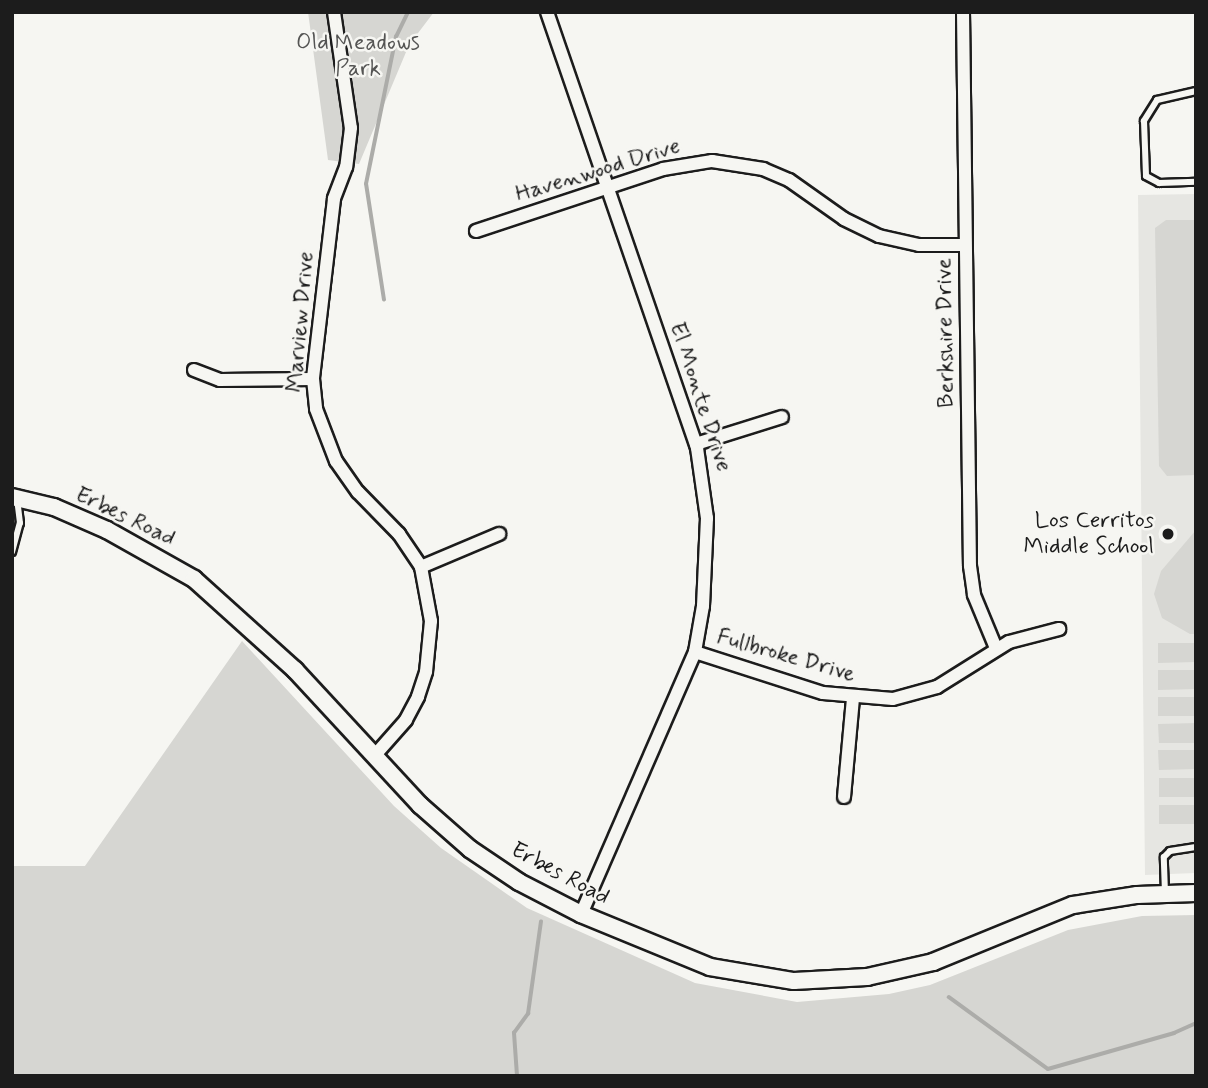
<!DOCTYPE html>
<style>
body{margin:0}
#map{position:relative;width:1208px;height:1088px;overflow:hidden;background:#f6f6f2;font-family:Mynerve,sans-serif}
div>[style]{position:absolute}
.built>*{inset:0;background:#e6e6e2}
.green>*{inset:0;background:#d6d6d2}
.stream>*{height:3.5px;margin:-1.75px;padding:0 1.75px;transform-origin:1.75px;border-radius:1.75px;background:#acaca9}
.roads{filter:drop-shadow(2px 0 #1c1c1c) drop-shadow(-2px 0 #1c1c1c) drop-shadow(0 2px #1c1c1c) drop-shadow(0 -2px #1c1c1c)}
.lane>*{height:6px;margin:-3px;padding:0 3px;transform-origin:3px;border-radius:3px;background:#f6f6f2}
.street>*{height:12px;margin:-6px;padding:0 6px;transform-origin:6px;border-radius:6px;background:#f6f6f2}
.secondary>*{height:16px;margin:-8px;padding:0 8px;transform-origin:8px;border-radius:8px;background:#f6f6f2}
.dots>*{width:19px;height:19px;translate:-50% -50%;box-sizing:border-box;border:4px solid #f6f6f2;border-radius:50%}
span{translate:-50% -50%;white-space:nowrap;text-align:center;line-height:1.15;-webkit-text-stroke:5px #f6f6f2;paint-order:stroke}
.park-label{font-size:23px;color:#545453}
.street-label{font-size:23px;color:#1c1c1c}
.poi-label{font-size:23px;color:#1c1c1c}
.right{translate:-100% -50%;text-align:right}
.frame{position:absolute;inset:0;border:14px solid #1c1c1c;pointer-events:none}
</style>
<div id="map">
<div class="built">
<i style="clip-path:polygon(1196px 194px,1196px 873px,1145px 875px,1138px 195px)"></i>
</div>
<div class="green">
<i style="clip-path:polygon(308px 12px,434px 12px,409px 45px,359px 164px,328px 160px)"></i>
<i style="clip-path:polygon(1166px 220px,1196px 220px,1196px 475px,1167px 476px,1159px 466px,1155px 228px)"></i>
<i style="clip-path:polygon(1196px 530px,1196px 634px,1190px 634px,1162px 618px,1154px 594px,1161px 571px)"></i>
<i style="clip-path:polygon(242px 641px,394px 806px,441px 848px,527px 908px,695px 983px,797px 1002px,889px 994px,930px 985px,1068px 930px,1142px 916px,1196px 915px,1196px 1076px,12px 1076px,12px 866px,85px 866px)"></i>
<i style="clip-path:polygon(1158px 643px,1196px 643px,1196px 662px,1158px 663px)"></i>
<i style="clip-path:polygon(1196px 670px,1196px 689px,1158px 690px,1158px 670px)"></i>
<i style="clip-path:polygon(1158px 697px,1196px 697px,1196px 716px,1158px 716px)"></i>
<i style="clip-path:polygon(1196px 723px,1196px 743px,1159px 743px,1158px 724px)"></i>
<i style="clip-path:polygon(1158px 750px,1196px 750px,1196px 769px,1159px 770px)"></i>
<i style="clip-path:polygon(1159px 778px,1196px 778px,1196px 797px,1159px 797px)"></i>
<i style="clip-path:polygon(1159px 805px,1196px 805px,1196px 824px,1159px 824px)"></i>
</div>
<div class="stream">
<i style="left:384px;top:300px;width:117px;rotate:-98.8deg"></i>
<i style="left:366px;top:184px;width:150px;rotate:-78.5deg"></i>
<i style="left:396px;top:37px;width:28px;rotate:-64deg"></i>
<i style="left:949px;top:997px;width:122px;rotate:36deg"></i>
<i style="left:1048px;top:1069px;width:131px;rotate:-15.9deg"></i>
<i style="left:1174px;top:1033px;width:24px;rotate:-24deg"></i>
<i style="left:517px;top:1076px;width:43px;rotate:-94deg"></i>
<i style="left:514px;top:1033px;width:24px;rotate:-54deg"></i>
<i style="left:528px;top:1014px;width:93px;rotate:-82deg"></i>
</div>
<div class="roads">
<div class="lane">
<i style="left:1196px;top:91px;width:40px;rotate:167deg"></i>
<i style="left:1157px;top:100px;width:25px;rotate:122deg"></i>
<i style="left:1144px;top:121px;width:55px;rotate:87.9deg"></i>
<i style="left:1146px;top:176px;width:15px;rotate:28deg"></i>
<i style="left:1159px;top:183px;width:37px;rotate:-2deg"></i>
<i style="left:12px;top:552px;width:30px;rotate:-75deg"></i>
<i style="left:20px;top:523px;width:23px;rotate:-97deg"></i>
<i style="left:1165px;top:893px;width:36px;rotate:-92deg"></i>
<i style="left:1164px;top:857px;width:8px;rotate:-45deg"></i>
<i style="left:1170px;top:851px;width:26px;rotate:-9deg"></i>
</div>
<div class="street">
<i style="left:334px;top:12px;width:117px;rotate:81.7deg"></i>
<i style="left:351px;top:128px;width:39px;rotate:97deg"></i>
<i style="left:346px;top:167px;width:34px;rotate:111deg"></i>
<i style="left:334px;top:199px;width:181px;rotate:96.7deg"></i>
<i style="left:313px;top:379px;width:30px;rotate:84deg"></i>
<i style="left:316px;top:409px;width:56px;rotate:69deg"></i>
<i style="left:336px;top:461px;width:38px;rotate:55deg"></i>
<i style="left:358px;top:492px;width:59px;rotate:45.7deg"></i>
<i style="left:399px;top:534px;width:40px;rotate:56deg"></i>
<i style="left:421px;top:567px;width:55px;rotate:79.5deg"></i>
<i style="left:431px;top:621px;width:51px;rotate:95.6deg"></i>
<i style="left:426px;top:672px;width:26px;rotate:108deg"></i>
<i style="left:418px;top:697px;width:26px;rotate:118deg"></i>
<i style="left:406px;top:720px;width:47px;rotate:131.5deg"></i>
<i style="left:547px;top:12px;width:461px;rotate:71deg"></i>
<i style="left:697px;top:448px;width:71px;rotate:81.9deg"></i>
<i style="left:707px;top:518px;width:88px;rotate:92.6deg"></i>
<i style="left:703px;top:606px;width:47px;rotate:99.9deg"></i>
<i style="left:695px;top:652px;width:286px;rotate:113.5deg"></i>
<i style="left:963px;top:12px;width:554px;rotate:89.28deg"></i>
<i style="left:970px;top:566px;width:29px;rotate:82deg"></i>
<i style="left:974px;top:595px;width:57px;rotate:67.5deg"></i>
<i style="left:476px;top:231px;width:197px;rotate:-18.3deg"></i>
<i style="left:663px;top:169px;width:50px;rotate:-9.3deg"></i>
<i style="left:712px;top:161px;width:52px;rotate:8.9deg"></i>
<i style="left:763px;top:169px;width:28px;rotate:23deg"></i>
<i style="left:789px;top:180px;width:67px;rotate:35.3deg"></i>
<i style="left:844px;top:219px;width:39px;rotate:26deg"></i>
<i style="left:879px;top:236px;width:41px;rotate:12.7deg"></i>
<i style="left:919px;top:245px;width:46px"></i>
<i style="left:194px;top:370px;width:28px;rotate:21deg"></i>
<i style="left:220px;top:380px;width:93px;rotate:-0.6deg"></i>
<i style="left:696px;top:444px;width:90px;rotate:-17.4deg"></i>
<i style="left:421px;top:567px;width:85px;rotate:-22.9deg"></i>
<i style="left:695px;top:652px;width:134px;rotate:17.8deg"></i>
<i style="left:823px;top:693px;width:70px;rotate:4.9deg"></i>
<i style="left:893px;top:699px;width:46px;rotate:-15.3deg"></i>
<i style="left:937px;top:687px;width:85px;rotate:-32deg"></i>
<i style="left:1009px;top:642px;width:52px;rotate:-14.6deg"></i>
<i style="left:844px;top:797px;width:98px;rotate:-84.8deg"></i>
</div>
<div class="secondary">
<i style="left:12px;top:497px;width:43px;rotate:13.4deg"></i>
<i style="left:54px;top:507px;width:58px;rotate:23.5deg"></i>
<i style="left:107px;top:530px;width:100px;rotate:29.4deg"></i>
<i style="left:194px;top:579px;width:136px;rotate:42deg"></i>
<i style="left:295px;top:670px;width:184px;rotate:47.2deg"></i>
<i style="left:420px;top:805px;width:67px;rotate:41.3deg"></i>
<i style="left:470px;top:849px;width:59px;rotate:34deg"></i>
<i style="left:519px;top:882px;width:70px;rotate:27.3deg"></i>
<i style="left:581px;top:914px;width:139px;rotate:22.3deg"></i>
<i style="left:710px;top:967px;width:85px;rotate:9.5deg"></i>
<i style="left:794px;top:981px;width:73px;rotate:-3.1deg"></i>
<i style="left:867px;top:977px;width:68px;rotate:-12.8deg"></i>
<i style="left:933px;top:962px;width:151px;rotate:-22.2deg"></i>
<i style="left:1073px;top:905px;width:65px;rotate:-8.9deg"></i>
<i style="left:1137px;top:895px;width:59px;rotate:-1.9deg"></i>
</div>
</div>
<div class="dots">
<i style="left:1168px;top:534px;background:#1c1c1c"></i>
</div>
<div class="park-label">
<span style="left:358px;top:56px">Old Meadows<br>Park</span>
</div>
<div class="street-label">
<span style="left:598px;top:171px;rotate:-17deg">Havenwood Drive</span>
<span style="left:301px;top:322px;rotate:-85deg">Marview Drive</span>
<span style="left:946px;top:333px;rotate:-91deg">Berkshire Drive</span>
<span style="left:700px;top:397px;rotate:72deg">El Monte Drive</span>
<span style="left:125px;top:517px;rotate:26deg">Erbes Road</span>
<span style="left:786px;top:656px;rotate:16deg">Fullbroke Drive</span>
<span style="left:560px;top:874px;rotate:28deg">Erbes Road</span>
</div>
<div class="poi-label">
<span class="right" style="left:1154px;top:534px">Los Cerritos<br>Middle School</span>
</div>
<div class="frame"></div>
</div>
